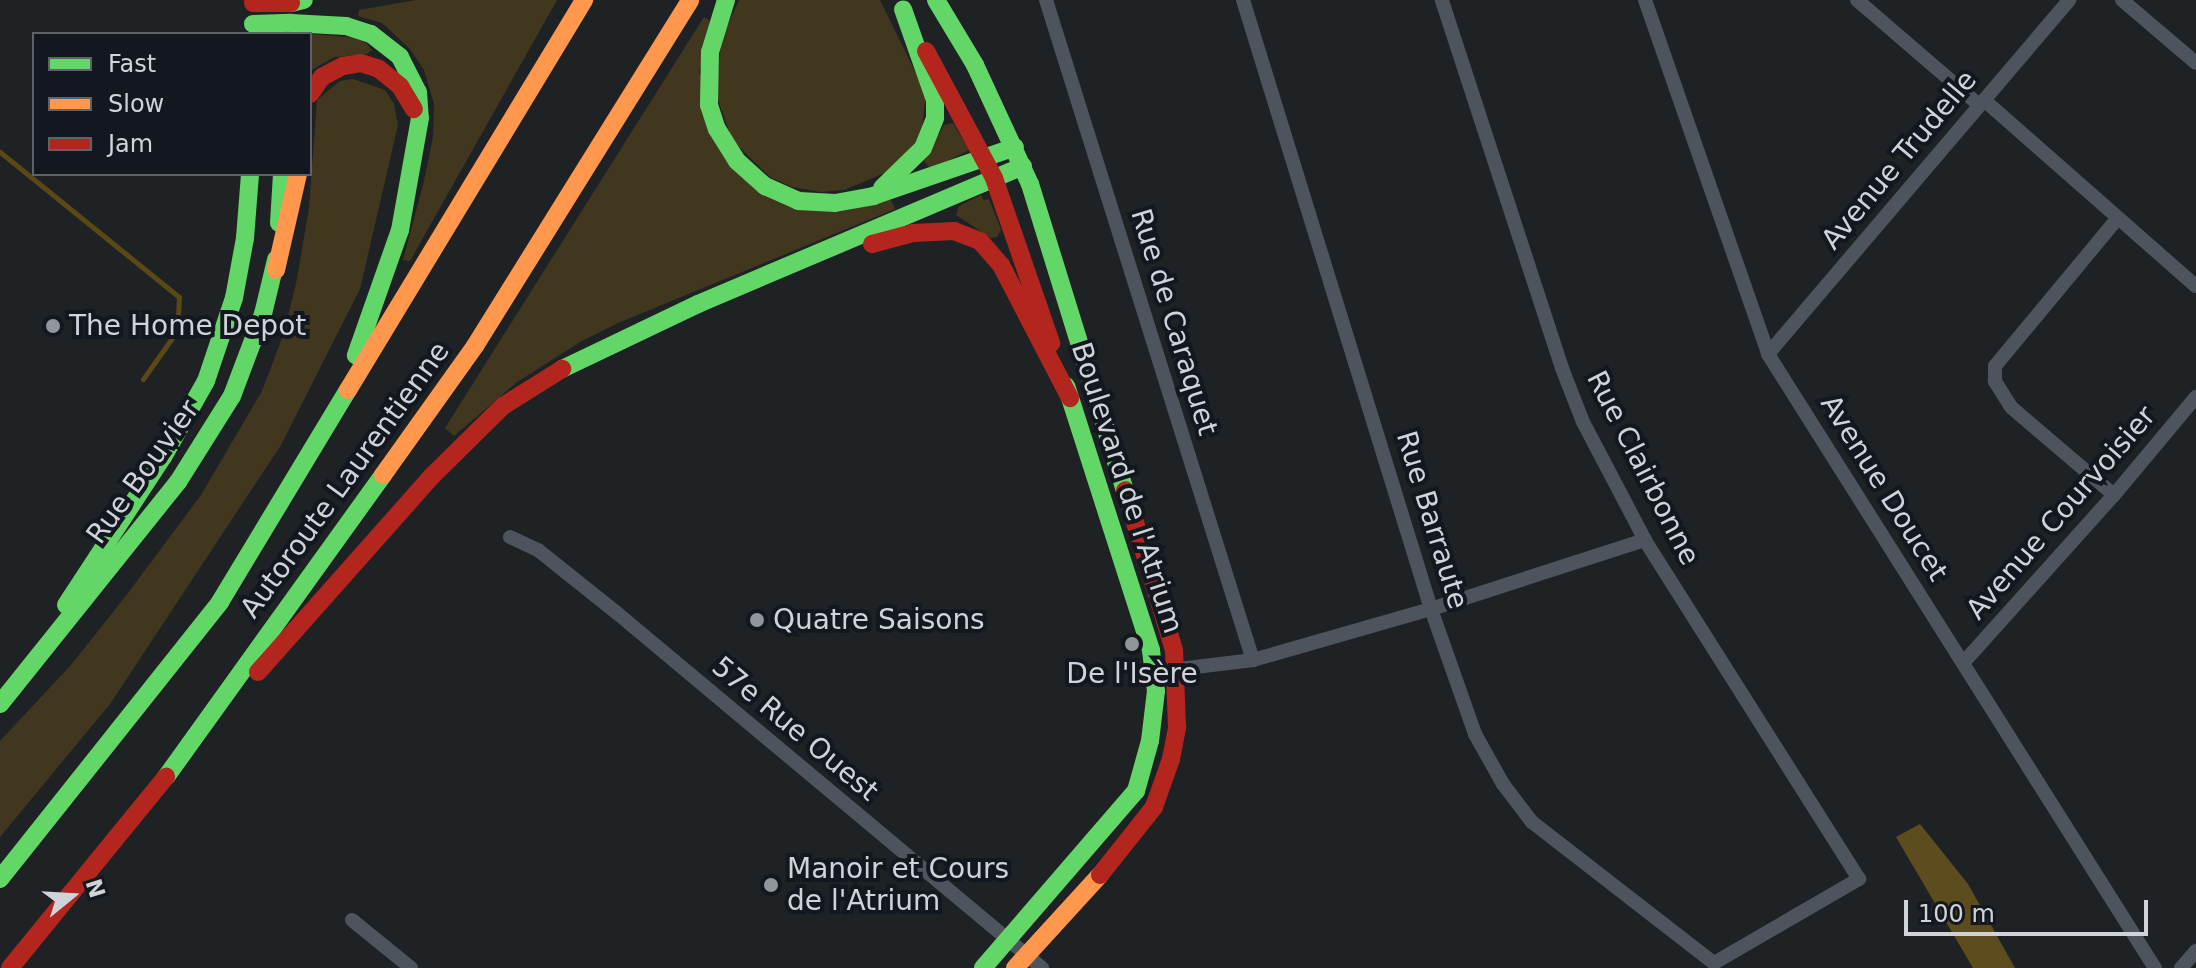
<!DOCTYPE html>
<meta charset="utf-8">
<style>
body{margin:0}
#map{position:relative;width:2196px;height:968px;overflow:hidden;background:#1f2225;font-family:"DejaVu Sans",sans-serif}
div>[style]{position:absolute}
.green>*{inset:0;background:#41371e}
.forest>*{inset:0;background:#5d4c1d}
.stream>*{height:5px;margin:-2.5px;padding:0 2.5px;transform-origin:2.5px;border-radius:2.5px;background:#5a4816}
.street>*{height:14px;margin:-7px;padding:0 7px;transform-origin:7px;border-radius:7px;background:#4e545e}
.fast>*{height:18px;margin:-9px;padding:0 9px;transform-origin:9px;border-radius:9px;background:#63d668}
.slow>*{height:18px;margin:-9px;padding:0 9px;transform-origin:9px;border-radius:9px;background:#ff974d}
.jam>*{height:18px;margin:-9px;padding:0 9px;transform-origin:9px;border-radius:9px;background:#b3261e}
.dots>*{width:22px;height:22px;translate:-50% -50%;box-sizing:border-box;border:4px solid #13171f;border-radius:50%}
span{translate:-50% -50%;white-space:nowrap;text-align:center;line-height:1.15;-webkit-text-stroke:8px #13171f;paint-order:stroke}
.street-label{font-size:28px;color:#d0d4d9}
.poi-label{font-size:28px;color:#d0d4d9}
.left{translate:0 -50%;text-align:left}
.legend{position:absolute;left:32px;top:32px;width:280px;height:144px;box-sizing:border-box;background:#13171f;border:2px solid #5f6369;margin:0;padding:10px 14px;list-style:none;font-size:24px;color:#d0d4d9}
.legend li{display:flex;align-items:center;gap:16px;height:40px}
.legend b{width:40px;border:2px solid #5f6369}
.north{position:absolute;left:32px;top:856px;width:80px;height:80px;-webkit-text-stroke:6px #13171f;paint-order:stroke;rotate:72deg;font-size:22px;font-weight:700;line-height:32px;text-align:center;color:#d0d4d9}
.north::after{content:'';display:block;margin:auto;width:28px;height:36px;background:#d0d4d9;clip-path:polygon(50% 0,100% 100%,50% 72%,0 100%)}
.scale{position:absolute;left:1904px;top:900px;width:244px;height:36px;box-sizing:border-box;border:4px solid #d0d4d9;border-top:0;padding-left:10px;font-size:24px;line-height:28px;white-space:nowrap;color:#d0d4d9;-webkit-text-stroke:6px #13171f;paint-order:stroke}
</style>
<div id="map">
<div class="green">
<i style="clip-path:polygon(416px 0,557px 0,410px 261px,403px 260px,424px 181px,433px 137px,434px 104px,424px 70px,409px 48px,382px 23px,358px 16px,359px 10px)"></i>
<i style="clip-path:polygon(739px 0,880px 0,926px 94px,921px 135px,894px 169px,844px 190px,821px 192px,792px 187px,770px 177px,732px 140px,715px 91px,722px 37px)"></i>
<i style="clip-path:polygon(704px 17px,712px 22px,699px 72px,753px 187px,891px 200px,895px 209px,618px 323px,580px 342px,517px 382px,454px 436px,445px 428px)"></i>
<i style="clip-path:polygon(310px 34px,362px 38px,372px 50px,367px 54px,334px 57px,310px 71px)"></i>
<i style="clip-path:polygon(353px 79px,385px 90px,394px 104px,398px 125px,360px 289px,281px 445px,110px 704px,0 837px,0 741px,71px 665px,125px 597px,201px 495px,262px 391px,284px 333px,297px 279px,309px 208px,317px 100px,340px 81px)"></i>
<i style="clip-path:polygon(953px 123px,969px 150px,931px 169px,924px 161px,944px 125px)"></i>
<i style="clip-path:polygon(981px 195px,984px 200px,989px 199px,1001px 230px,997px 237px,991px 238px,956px 215px,959px 206px)"></i>
</div>
<div class="forest">
<i style="clip-path:polygon(1920px 824px,1968px 884px,2015px 968px,1973px 968px,1896px 837px)"></i>
</div>
<div class="stream">
<i style="left:0;top:152px;width:230px;rotate:39deg"></i>
<i style="left:179px;top:297px;width:34px;rotate:93deg"></i>
<i style="left:177px;top:331px;width:59px;rotate:125.3deg"></i>
</div>
<div class="street">
<i style="left:1046px;top:0;width:692px;rotate:72.59deg"></i>
<i style="left:1243px;top:0;width:637px;rotate:72.84deg"></i>
<i style="left:1431px;top:609px;width:133px;rotate:70.6deg"></i>
<i style="left:1475px;top:734px;width:57px;rotate:60.8deg"></i>
<i style="left:1503px;top:784px;width:48px;rotate:52.7deg"></i>
<i style="left:1532px;top:822px;width:230px;rotate:37.8deg"></i>
<i style="left:1714px;top:963px;width:168px;rotate:-30.1deg"></i>
<i style="left:1859px;top:879px;width:401px;rotate:-122.3deg"></i>
<i style="left:1645px;top:540px;width:133px;rotate:-117.7deg"></i>
<i style="left:1583px;top:422px;width:58px;rotate:-111.3deg"></i>
<i style="left:1562px;top:368px;width:387px;rotate:-108.1deg"></i>
<i style="left:1645px;top:0;width:375px;rotate:70.8deg"></i>
<i style="left:1768px;top:354px;width:726px;rotate:57.78deg"></i>
<i style="left:1857px;top:0;width:161px;rotate:40.7deg"></i>
<i style="left:2122px;top:0;width:97px;rotate:40.4deg"></i>
<i style="left:1984px;top:100px;width:282px;rotate:41.3deg"></i>
<i style="left:1768px;top:354px;width:465px;rotate:-49.6deg"></i>
<i style="left:2114px;top:495px;width:135px;rotate:-139.5deg"></i>
<i style="left:2011px;top:407px;width:31px;rotate:-122deg"></i>
<i style="left:1995px;top:381px;width:15px;rotate:-90deg"></i>
<i style="left:1995px;top:366px;width:192px;rotate:-50.3deg"></i>
<i style="left:510px;top:537px;width:31px;rotate:25deg"></i>
<i style="left:538px;top:550px;width:101px;rotate:38.6deg"></i>
<i style="left:617px;top:613px;width:554px;rotate:39.87deg"></i>
<i style="left:1964px;top:662px;width:224px;rotate:-48.1deg"></i>
<i style="left:2114px;top:495px;width:128px;rotate:-50.1deg"></i>
<i style="left:1154px;top:672px;width:100px;rotate:-6.9deg"></i>
<i style="left:1253px;top:660px;width:185px;rotate:-16deg"></i>
<i style="left:1431px;top:609px;width:225px;rotate:-17.9deg"></i>
<i style="left:352px;top:920px;width:76px;rotate:39.1deg"></i>
<i style="left:2181px;top:968px;width:23px;rotate:-49deg"></i>
</div>
<div class="fast">
<i style="left:726px;top:0;width:54px;rotate:107.1deg"></i>
<i style="left:710px;top:52px;width:53px;rotate:91.1deg"></i>
<i style="left:709px;top:105px;width:25px;rotate:72deg"></i>
<i style="left:717px;top:129px;width:38px;rotate:58deg"></i>
<i style="left:737px;top:161px;width:38px;rotate:42deg"></i>
<i style="left:765px;top:186px;width:36px;rotate:24deg"></i>
<i style="left:798px;top:201px;width:37px;rotate:3deg"></i>
<i style="left:835px;top:203px;width:39px;rotate:-10deg"></i>
<i style="left:873px;top:196px;width:150px;rotate:-19deg"></i>
<i style="left:936px;top:0;width:76px;rotate:59deg"></i>
<i style="left:975px;top:65px;width:131px;rotate:65.2deg"></i>
<i style="left:1030px;top:184px;width:320px;rotate:72.8deg"></i>
<i style="left:291px;top:3px;width:13px;rotate:-13deg"></i>
<i style="left:291px;top:23px;width:55px;rotate:3.1deg"></i>
<i style="left:346px;top:26px;width:26px;rotate:18deg"></i>
<i style="left:371px;top:34px;width:37px;rotate:38deg"></i>
<i style="left:400px;top:57px;width:39px;rotate:63deg"></i>
<i style="left:418px;top:92px;width:26px;rotate:86deg"></i>
<i style="left:420px;top:118px;width:114px;rotate:100.1deg"></i>
<i style="left:400px;top:230px;width:133px;rotate:109.4deg"></i>
<i style="left:253px;top:24px;width:38px;rotate:-2deg"></i>
<i style="left:882px;top:188px;width:57px;rotate:-44.3deg"></i>
<i style="left:923px;top:148px;width:32px;rotate:-68deg"></i>
<i style="left:935px;top:118px;width:18px;rotate:-90deg"></i>
<i style="left:935px;top:100px;width:96px;rotate:-109.4deg"></i>
<i style="left:279px;top:223px;width:49px;rotate:-86.5deg"></i>
<i style="left:562px;top:369px;width:151px;rotate:-25.5deg"></i>
<i style="left:698px;top:304px;width:353px;rotate:-23deg"></i>
<i style="left:66px;top:605px;width:177px;rotate:-56.8deg"></i>
<i style="left:163px;top:457px;width:87px;rotate:-60.5deg"></i>
<i style="left:206px;top:381px;width:88px;rotate:-71.4deg"></i>
<i style="left:234px;top:298px;width:61px;rotate:-79.6deg"></i>
<i style="left:245px;top:238px;width:64px;rotate:-85.5deg"></i>
<i style="left:0;top:704px;width:285px;rotate:-51.3deg"></i>
<i style="left:178px;top:482px;width:102px;rotate:-57.9deg"></i>
<i style="left:232px;top:396px;width:88px;rotate:-69.3deg"></i>
<i style="left:263px;top:314px;width:56px;rotate:-76.5deg"></i>
<i style="left:166px;top:777px;width:372px;rotate:-54.3deg"></i>
<i style="left:0;top:879px;width:354px;rotate:-51.5deg"></i>
<i style="left:220px;top:602px;width:248px;rotate:-58.9deg"></i>
<i style="left:983px;top:968px;width:234px;rotate:-49.2deg"></i>
<i style="left:1136px;top:791px;width:52px;rotate:-74.4deg"></i>
<i style="left:1150px;top:741px;width:50px;rotate:-83.2deg"></i>
<i style="left:1156px;top:691px;width:41px;rotate:-97deg"></i>
<i style="left:1151px;top:650px;width:277px;rotate:-107.8deg"></i>
</div>
<div class="slow">
<i style="left:276px;top:270px;width:98px;rotate:-77.1deg"></i>
<i style="left:348px;top:390px;width:456px;rotate:-58.8deg"></i>
<i style="left:383px;top:475px;width:158px;rotate:-54.5deg"></i>
<i style="left:475px;top:346px;width:407px;rotate:-58.1deg"></i>
<i style="left:1015px;top:968px;width:126px;rotate:-47.6deg"></i>
</div>
<div class="jam">
<i style="left:253px;top:3px;width:38px"></i>
<i style="left:926px;top:51px;width:144px;rotate:61.8deg"></i>
<i style="left:994px;top:178px;width:175px;rotate:70.9deg"></i>
<i style="left:310px;top:94px;width:21px;rotate:-55deg"></i>
<i style="left:322px;top:77px;width:24px;rotate:-28deg"></i>
<i style="left:343px;top:66px;width:18px;rotate:-9deg"></i>
<i style="left:361px;top:63px;width:19px;rotate:18deg"></i>
<i style="left:379px;top:69px;width:27px;rotate:39deg"></i>
<i style="left:400px;top:86px;width:27px;rotate:59deg"></i>
<i style="left:872px;top:244px;width:42px;rotate:-15deg"></i>
<i style="left:913px;top:233px;width:41px;rotate:-2.8deg"></i>
<i style="left:954px;top:231px;width:28px;rotate:21deg"></i>
<i style="left:980px;top:241px;width:32px;rotate:49deg"></i>
<i style="left:1001px;top:265px;width:150px;rotate:62.6deg"></i>
<i style="left:258px;top:672px;width:261px;rotate:-48.4deg"></i>
<i style="left:431px;top:477px;width:101px;rotate:-44.6deg"></i>
<i style="left:503px;top:406px;width:70px;rotate:-32.1deg"></i>
<i style="left:1100px;top:875px;width:87px;rotate:-51.5deg"></i>
<i style="left:1154px;top:807px;width:51px;rotate:-70.5deg"></i>
<i style="left:1171px;top:759px;width:33px;rotate:-79deg"></i>
<i style="left:1177px;top:727px;width:77px;rotate:-92.2deg"></i>
<i style="left:1174px;top:650px;width:167px;rotate:-107deg"></i>
<i style="left:10px;top:968px;width:247px;rotate:-50.8deg"></i>
</div>
<div class="dots">
<i style="left:53px;top:326px;background:#92969a"></i>
<i style="left:757px;top:620px;background:#92969a"></i>
<i style="left:1132px;top:644px;background:#92969a"></i>
<i style="left:771px;top:885px;background:#92969a"></i>
</div>
<div class="street-label">
<span style="left:1899px;top:160px;rotate:-50deg">Avenue Trudelle</span>
<span style="left:1174px;top:322px;rotate:73deg">Rue de Caraquet</span>
<span style="left:1643px;top:468px;rotate:63deg">Rue Clairbonne</span>
<span style="left:143px;top:472px;rotate:-54deg">Rue Bouvier</span>
<span style="left:345px;top:480px;rotate:-54deg">Autoroute Laurentienne</span>
<span style="left:1127px;top:488px;rotate:72deg">Boulevard de l'Atrium</span>
<span style="left:1884px;top:488px;rotate:58deg">Avenue Doucet</span>
<span style="left:2061px;top:513px;rotate:-49deg">Avenue Courvoisier</span>
<span style="left:1432px;top:520px;rotate:73deg">Rue Barraute</span>
<span style="left:795px;top:729px;rotate:40deg">57e Rue Ouest</span>
</div>
<div class="poi-label">
<span class="left" style="left:69px;top:326px">The Home Depot</span>
<span class="left" style="left:773px;top:620px">Quatre Saisons</span>
<span style="left:1132px;top:674px">De l'Isère</span>
<span class="left" style="left:787px;top:885px">Manoir et Cours<br>de l'Atrium</span>
</div>
<ul class="legend">
<li><b style="height:10px;background:#63d668"></b>Fast</li>
<li><b style="height:10px;background:#ff974d"></b>Slow</li>
<li><b style="height:10px;background:#b3261e"></b>Jam</li>
</ul>
<div class="north">N</div>
<div class="scale">100 m</div>
</div>
